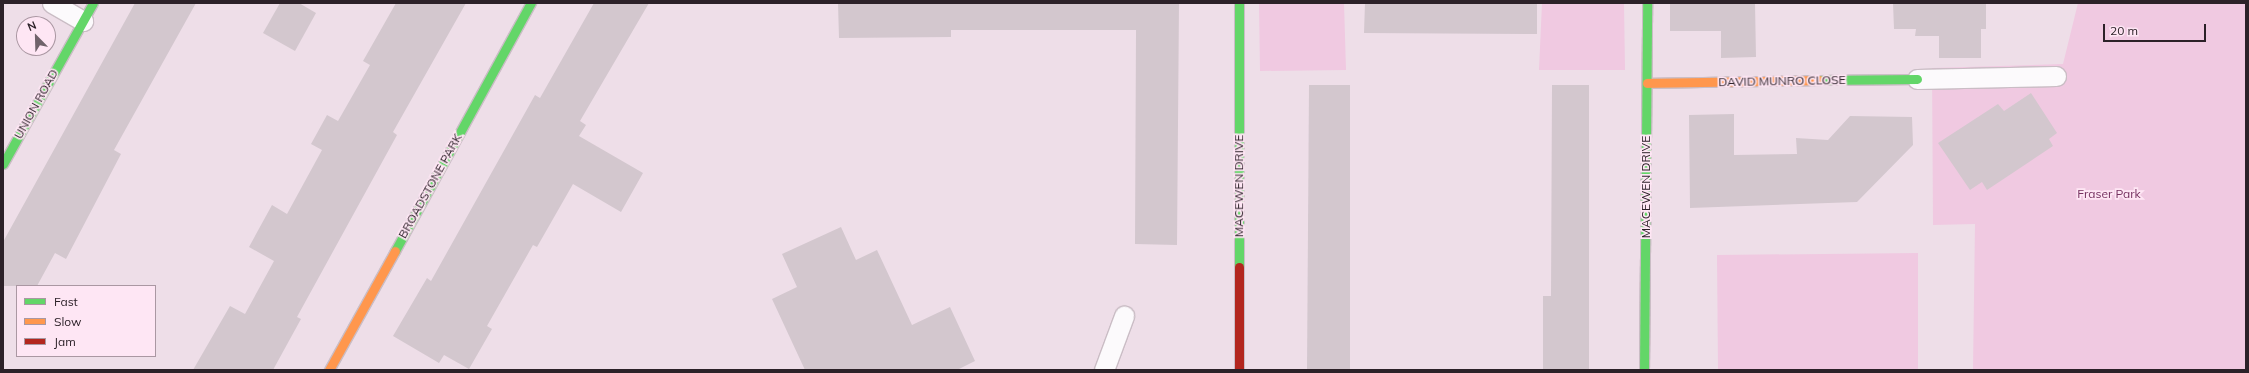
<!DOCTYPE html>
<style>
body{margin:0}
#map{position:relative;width:2249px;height:373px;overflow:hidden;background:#eedee8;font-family:Mulish,sans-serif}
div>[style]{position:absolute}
.green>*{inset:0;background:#f0c9e1}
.building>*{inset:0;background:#d3c7ce}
.roads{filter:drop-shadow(1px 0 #cabdc5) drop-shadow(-1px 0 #cabdc5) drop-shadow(0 1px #cabdc5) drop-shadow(0 -1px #cabdc5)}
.lane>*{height:19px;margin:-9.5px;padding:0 9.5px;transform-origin:9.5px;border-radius:9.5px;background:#fcfafc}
.fast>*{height:9px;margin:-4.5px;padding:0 4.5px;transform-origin:4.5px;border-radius:4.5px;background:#63d668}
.slow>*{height:9px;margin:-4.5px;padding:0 4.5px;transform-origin:4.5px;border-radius:4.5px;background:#ff974d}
.jam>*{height:9px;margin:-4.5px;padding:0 4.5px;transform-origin:4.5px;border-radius:4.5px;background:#b3261e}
span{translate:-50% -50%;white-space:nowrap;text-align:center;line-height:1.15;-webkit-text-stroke:3.5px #fee6f4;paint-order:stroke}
.street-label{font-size:12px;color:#2c2128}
.park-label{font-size:12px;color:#742f5e}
.frame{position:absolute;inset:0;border:4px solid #2c2128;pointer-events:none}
.legend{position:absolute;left:16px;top:285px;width:140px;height:72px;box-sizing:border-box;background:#fee6f4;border:1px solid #aa97a2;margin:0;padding:5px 7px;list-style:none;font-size:12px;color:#2c2128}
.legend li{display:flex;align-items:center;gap:8px;height:20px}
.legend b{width:20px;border:1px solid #aa97a2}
.north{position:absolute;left:16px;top:16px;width:40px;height:40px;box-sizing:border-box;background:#fee6f4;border:1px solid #aa97a2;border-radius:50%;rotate:337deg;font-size:11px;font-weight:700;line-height:16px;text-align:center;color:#2c2128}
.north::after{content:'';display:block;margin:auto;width:14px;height:18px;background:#70636b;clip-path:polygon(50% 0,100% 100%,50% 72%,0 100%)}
.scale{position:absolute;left:2103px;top:24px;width:103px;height:18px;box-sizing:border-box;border:2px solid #2c2128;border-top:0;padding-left:5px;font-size:12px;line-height:14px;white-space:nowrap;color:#2c2128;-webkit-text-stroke:3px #fee6f4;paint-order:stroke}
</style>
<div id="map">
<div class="green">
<i style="clip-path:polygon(1259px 3px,1344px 3px,1346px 70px,1260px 71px)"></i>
<i style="clip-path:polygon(1542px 3px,1624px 3px,1625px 70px,1539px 70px)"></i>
<i style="clip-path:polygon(2078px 3px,2246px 3px,2246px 370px,1973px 370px,1975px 224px,1933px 225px,1932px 68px,2063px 64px)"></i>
<i style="clip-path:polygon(1918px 253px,1918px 370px,1718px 370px,1717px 255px)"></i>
</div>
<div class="building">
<i style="clip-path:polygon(135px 3px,196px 3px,114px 150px,121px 154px,66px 259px,55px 253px,37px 286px,3px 286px,3px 242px)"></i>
<i style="clip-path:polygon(280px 3px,299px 3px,316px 13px,295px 51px,263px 33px)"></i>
<i style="clip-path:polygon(396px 3px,466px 3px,393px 132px,397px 135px,297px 317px,301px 319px,290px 339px,273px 370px,193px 370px,230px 306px,245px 314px,274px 261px,249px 247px,272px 205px,287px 214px,322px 150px,311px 144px,327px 115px,338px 121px,370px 65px,363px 61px)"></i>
<i style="clip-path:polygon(594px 3px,649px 3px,580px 121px,586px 125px,579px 136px,643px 173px,621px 212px,573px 184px,537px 247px,533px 245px,487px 326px,492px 329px,469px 369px,444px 355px,439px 363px,393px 336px,427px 278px,431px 281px,535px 95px,540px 98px)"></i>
<i style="clip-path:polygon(838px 3px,1179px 3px,1177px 245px,1135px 244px,1136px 30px,951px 30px,951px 37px,839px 38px)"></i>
<i style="clip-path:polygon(1365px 3px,1537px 3px,1537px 34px,1364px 33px)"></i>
<i style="clip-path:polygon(1670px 3px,1755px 3px,1756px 57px,1721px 58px,1721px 31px,1670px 31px)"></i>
<i style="clip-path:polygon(1893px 3px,1986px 3px,1986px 29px,1981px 29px,1981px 58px,1939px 58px,1939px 36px,1915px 36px,1916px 29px,1894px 29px)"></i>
<i style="clip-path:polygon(1309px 85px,1350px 85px,1350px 370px,1307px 370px)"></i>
<i style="clip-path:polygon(1552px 85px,1589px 85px,1589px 370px,1543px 370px,1543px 296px,1551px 296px)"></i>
<i style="clip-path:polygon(2031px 93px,2057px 133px,2049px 139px,2053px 146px,1987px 190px,1982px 182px,1970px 190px,1938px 143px,1998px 104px,2004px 111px)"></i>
<i style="clip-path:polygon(1734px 114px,1734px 155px,1797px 154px,1796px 138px,1828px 140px,1850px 116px,1912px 117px,1913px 145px,1857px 202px,1690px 208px,1689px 115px)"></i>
<i style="clip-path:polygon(841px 227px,856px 260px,877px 250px,912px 325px,950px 307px,975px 361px,957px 370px,805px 370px,772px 299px,797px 287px,782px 254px)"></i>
</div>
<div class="roads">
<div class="lane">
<i style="left:52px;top:3px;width:36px;rotate:30deg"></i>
<i style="left:1917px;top:79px;width:139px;rotate:-1.2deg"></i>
<i style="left:1104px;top:370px;width:58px;rotate:-69.7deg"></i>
</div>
<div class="fast">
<i style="left:1239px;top:3px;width:264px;rotate:90deg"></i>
<i style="left:1819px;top:80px;width:98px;rotate:-0.6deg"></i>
<i style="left:3px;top:164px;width:184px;rotate:-60.8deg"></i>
<i style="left:395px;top:251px;width:283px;rotate:-61.3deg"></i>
<i style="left:1644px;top:370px;width:367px;rotate:-89.5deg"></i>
</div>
<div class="slow">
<i style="left:1647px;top:83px;width:172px;rotate:-1deg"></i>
<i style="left:329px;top:370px;width:136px;rotate:-61deg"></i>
</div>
<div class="jam">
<i style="left:1239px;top:267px;width:103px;rotate:90deg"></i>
</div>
</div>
<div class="street-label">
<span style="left:1782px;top:81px;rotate:-1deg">DAVID MUNRO CLOSE</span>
<span style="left:36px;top:104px;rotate:-61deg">UNION ROAD</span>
<span style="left:430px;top:186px;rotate:-61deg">BROADSTONE PARK</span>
<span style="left:1239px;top:186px;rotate:-90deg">MACEWEN DRIVE</span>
<span style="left:1646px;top:187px;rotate:-90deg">MACEWEN DRIVE</span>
</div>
<div class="park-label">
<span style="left:2109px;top:194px">Fraser Park</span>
</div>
<div class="frame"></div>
<ul class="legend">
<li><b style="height:5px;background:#63d668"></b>Fast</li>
<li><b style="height:5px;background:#ff974d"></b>Slow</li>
<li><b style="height:5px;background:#b3261e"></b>Jam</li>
</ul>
<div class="north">N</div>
<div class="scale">20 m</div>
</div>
